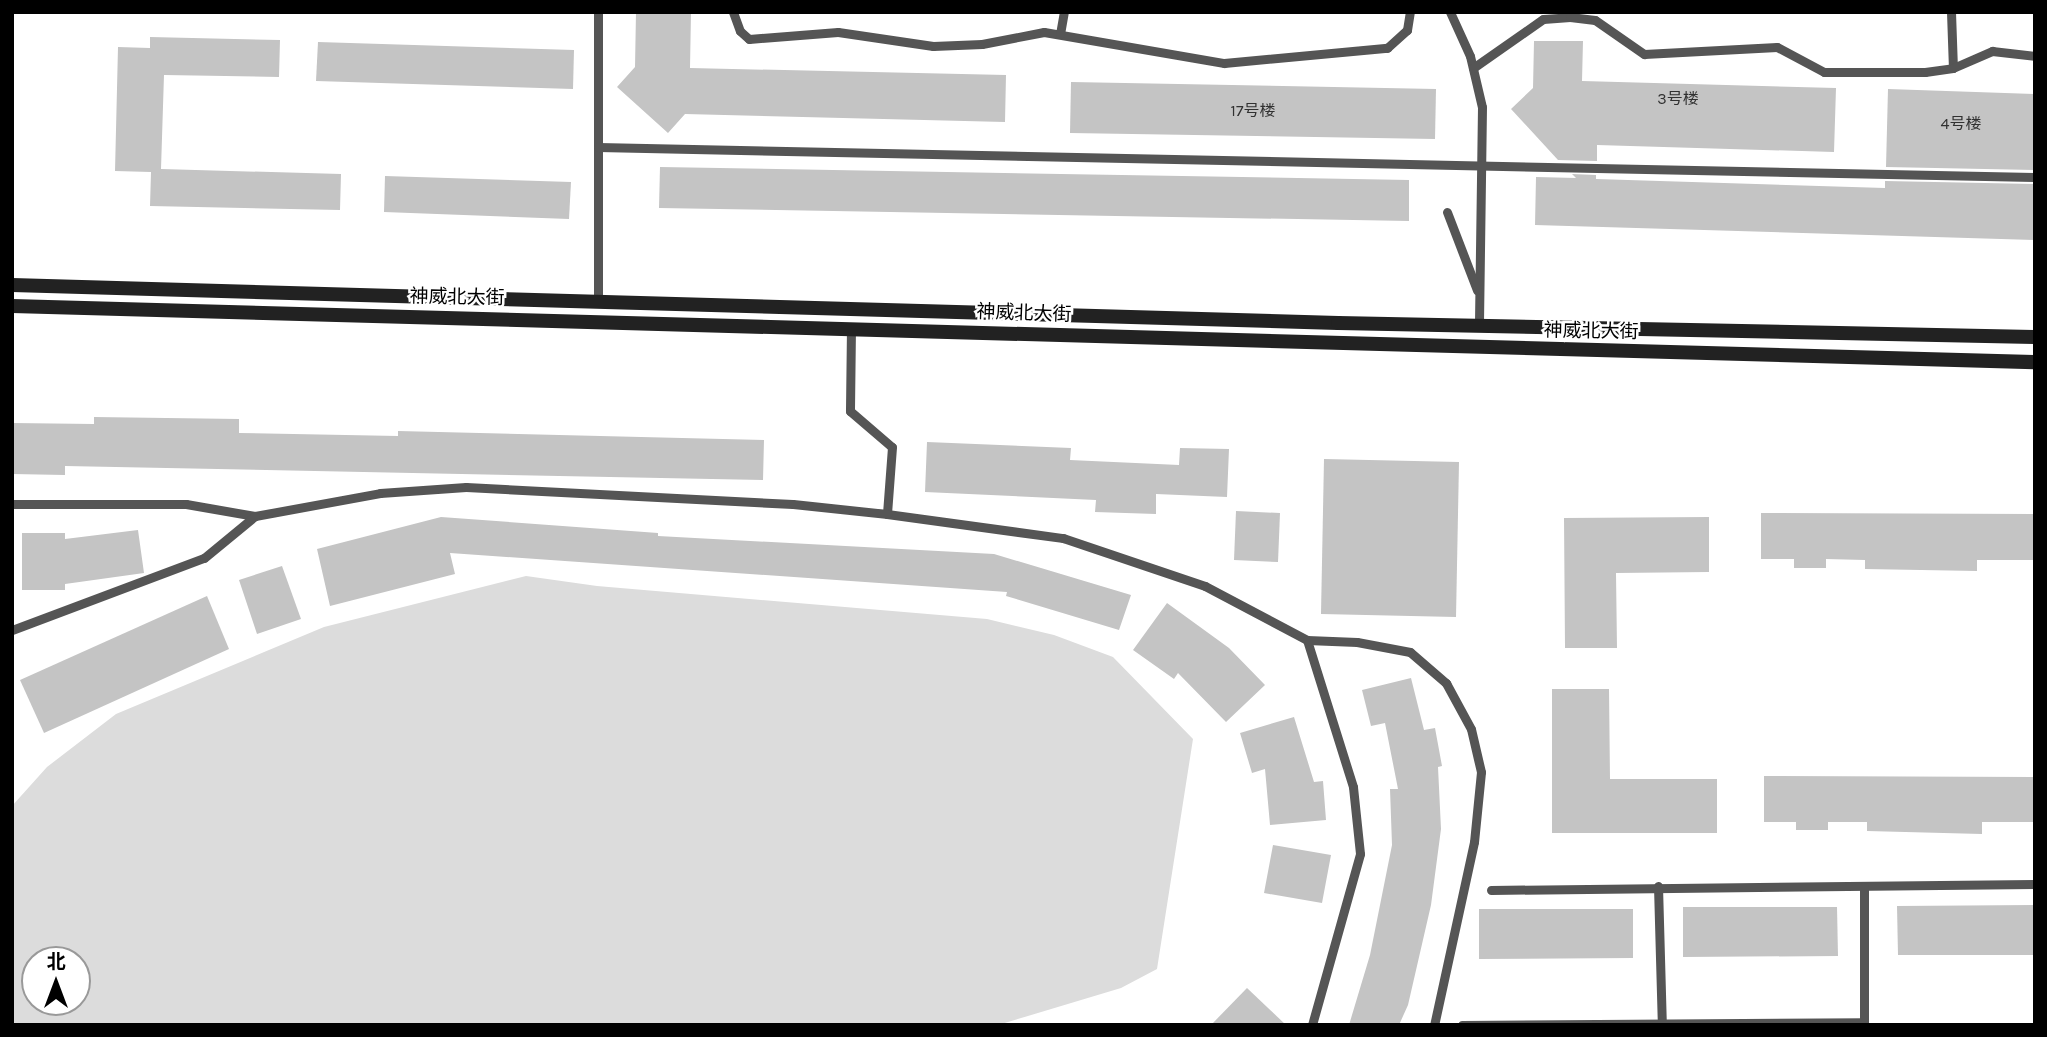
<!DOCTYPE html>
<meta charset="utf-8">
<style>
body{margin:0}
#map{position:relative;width:2047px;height:1037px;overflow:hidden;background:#fff;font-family:Karla,"Noto Sans SC",sans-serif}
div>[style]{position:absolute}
.green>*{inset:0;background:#dcdcdc}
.building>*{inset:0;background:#c4c4c4}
.lane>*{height:9px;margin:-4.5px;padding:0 4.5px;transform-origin:4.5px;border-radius:4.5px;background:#555}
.secondary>*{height:14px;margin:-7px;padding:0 7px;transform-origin:7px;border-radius:7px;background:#222}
span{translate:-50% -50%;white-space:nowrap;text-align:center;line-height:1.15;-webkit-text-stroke:5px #fff;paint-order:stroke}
.number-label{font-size:16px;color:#313131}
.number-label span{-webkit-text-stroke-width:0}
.street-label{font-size:19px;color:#000}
.frame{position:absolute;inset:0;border:14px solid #000;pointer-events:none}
.north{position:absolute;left:21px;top:946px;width:70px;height:70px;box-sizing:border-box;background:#fff;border:2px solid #999;border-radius:50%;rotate:0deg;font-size:19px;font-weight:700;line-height:28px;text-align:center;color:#000}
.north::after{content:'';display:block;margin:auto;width:24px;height:32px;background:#000;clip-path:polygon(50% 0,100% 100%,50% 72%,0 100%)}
</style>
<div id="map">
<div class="green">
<i style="clip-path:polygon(evenodd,526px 576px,597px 586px,987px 619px,1054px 635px,1113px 657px,1193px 739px,1157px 969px,1121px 988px,998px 1025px,12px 1025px,12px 806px,47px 767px,116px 714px,324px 627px,526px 576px,35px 960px,77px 960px,77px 1002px,35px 1002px,35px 960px)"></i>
</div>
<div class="building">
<i style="clip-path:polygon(636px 12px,691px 12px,690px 68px,1006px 75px,1005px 122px,685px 114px,668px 133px,617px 87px,635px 67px)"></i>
<i style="clip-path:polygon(150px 37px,280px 40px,279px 77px,164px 75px,161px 169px,341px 174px,340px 210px,150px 206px,151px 172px,115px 171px,118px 47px,150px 48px)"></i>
<i style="clip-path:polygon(1534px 41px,1583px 41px,1582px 81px,1836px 88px,1834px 152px,1597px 145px,1597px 161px,1558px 160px,1511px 109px,1533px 88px)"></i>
<i style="clip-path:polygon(318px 42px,574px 50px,573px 89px,316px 81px)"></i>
<i style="clip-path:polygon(1071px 82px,1436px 89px,1435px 139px,1070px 133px)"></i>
<i style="clip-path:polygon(1888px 89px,2035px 94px,2035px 170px,1886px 167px)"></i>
<i style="clip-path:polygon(660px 167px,1409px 180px,1409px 221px,659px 208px)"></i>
<i style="clip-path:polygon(1572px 174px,1596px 175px,1596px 179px,1885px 188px,1885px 181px,2035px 184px,2035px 240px,1535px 225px,1536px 177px,1576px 178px)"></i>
<i style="clip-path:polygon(385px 176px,571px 182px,569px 219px,384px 212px)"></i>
<i style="clip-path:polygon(94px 417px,239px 419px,239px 433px,398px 436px,398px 431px,764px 440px,763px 480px,65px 466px,65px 475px,12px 474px,12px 423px,94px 424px)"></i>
<i style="clip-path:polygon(927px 442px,1071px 448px,1070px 460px,1179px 465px,1180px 448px,1229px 449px,1227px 497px,1156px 494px,1156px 514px,1095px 512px,1096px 500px,925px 492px)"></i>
<i style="clip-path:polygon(1324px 459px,1459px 462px,1456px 617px,1321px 614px)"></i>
<i style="clip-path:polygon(1236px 511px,1280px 513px,1278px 562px,1234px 560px)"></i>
<i style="clip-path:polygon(1761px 513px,2035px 514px,2035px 560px,1977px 560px,1977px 571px,1865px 569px,1865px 560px,1826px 559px,1826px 568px,1794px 568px,1794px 559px,1761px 559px)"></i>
<i style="clip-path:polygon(441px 517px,658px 533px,658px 536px,994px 554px,1131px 595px,1119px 630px,1006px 596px,1007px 592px,450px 553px,455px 574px,330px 606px,317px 549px)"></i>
<i style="clip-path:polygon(1709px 517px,1709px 572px,1616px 573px,1617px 648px,1565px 648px,1564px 518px)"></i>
<i style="clip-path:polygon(138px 530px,144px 573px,65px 584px,65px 590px,22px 590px,22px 533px,65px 533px,65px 539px)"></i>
<i style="clip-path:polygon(282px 566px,301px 619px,257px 634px,239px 580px)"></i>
<i style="clip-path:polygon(207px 596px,229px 649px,44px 733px,20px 680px)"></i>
<i style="clip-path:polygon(1167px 603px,1229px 648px,1265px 685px,1226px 722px,1178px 673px,1174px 679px,1133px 650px)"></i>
<i style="clip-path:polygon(1411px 678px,1424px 730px,1435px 728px,1442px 766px,1438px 767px,1441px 829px,1431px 905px,1408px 1005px,1399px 1025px,1349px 1025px,1370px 955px,1392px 845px,1390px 789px,1398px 789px,1385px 723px,1371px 726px,1362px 690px)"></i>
<i style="clip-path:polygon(1552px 689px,1609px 689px,1610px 779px,1717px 779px,1717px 833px,1552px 833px)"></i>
<i style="clip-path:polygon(1294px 717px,1314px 782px,1323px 781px,1326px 820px,1270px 825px,1265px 769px,1252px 773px,1240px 733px)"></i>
<i style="clip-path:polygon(1764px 776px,2035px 777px,2035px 822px,1982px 822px,1982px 834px,1867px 831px,1867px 822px,1828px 822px,1828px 830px,1796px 830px,1796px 822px,1764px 822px)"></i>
<i style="clip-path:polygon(1273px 845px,1331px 855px,1322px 903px,1264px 893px)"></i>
<i style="clip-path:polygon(2035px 905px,2035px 955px,1898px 955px,1897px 906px)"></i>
<i style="clip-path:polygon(1683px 907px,1837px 907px,1838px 956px,1683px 957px)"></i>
<i style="clip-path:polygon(1479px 909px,1633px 909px,1633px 958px,1479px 959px)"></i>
<i style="clip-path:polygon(1247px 988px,1286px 1025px,1211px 1025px)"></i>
</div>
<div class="lane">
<i style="left:598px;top:12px;width:290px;rotate:90deg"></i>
<i style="left:733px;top:12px;width:20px;rotate:70deg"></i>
<i style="left:740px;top:31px;width:12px;rotate:42deg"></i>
<i style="left:749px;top:39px;width:89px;rotate:-4.5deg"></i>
<i style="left:838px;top:32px;width:96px;rotate:8.4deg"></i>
<i style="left:933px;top:46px;width:49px;rotate:-2.3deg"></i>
<i style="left:982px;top:44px;width:63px;rotate:-11deg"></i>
<i style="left:1044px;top:32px;width:183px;rotate:9.8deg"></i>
<i style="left:1224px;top:63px;width:164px;rotate:-5.3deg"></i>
<i style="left:1387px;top:48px;width:27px;rotate:-42deg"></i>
<i style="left:1407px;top:30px;width:18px;rotate:-81deg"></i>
<i style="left:1450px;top:12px;width:48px;rotate:65.6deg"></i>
<i style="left:1470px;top:56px;width:52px;rotate:76.8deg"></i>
<i style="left:1482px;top:107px;width:219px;rotate:90.8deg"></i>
<i style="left:1951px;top:12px;width:56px;rotate:88deg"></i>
<i style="left:1060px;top:34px;width:22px;rotate:-80deg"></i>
<i style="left:1473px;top:68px;width:85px;rotate:-35deg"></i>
<i style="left:1543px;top:19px;width:27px;rotate:-4deg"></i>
<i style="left:1570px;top:17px;width:25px;rotate:7deg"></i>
<i style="left:1595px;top:20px;width:60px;rotate:34.8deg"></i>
<i style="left:1644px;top:54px;width:133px;rotate:-3deg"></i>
<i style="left:1777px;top:47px;width:53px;rotate:28deg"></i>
<i style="left:1824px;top:72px;width:101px"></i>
<i style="left:1925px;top:72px;width:28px;rotate:-8deg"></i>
<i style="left:1953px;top:68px;width:43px;rotate:-23.6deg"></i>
<i style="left:1992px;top:51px;width:43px;rotate:6.6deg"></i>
<i style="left:598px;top:147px;width:1437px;rotate:1.2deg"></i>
<i style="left:1447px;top:212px;width:84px;rotate:69deg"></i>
<i style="left:851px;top:327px;width:84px;rotate:90.7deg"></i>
<i style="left:850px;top:411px;width:55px;rotate:40.6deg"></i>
<i style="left:892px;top:447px;width:67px;rotate:94.3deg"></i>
<i style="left:887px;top:514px;width:178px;rotate:7.8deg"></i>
<i style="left:1063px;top:538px;width:150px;rotate:18.7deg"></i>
<i style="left:1205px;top:586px;width:115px;rotate:27.9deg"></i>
<i style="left:1307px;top:640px;width:154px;rotate:72.6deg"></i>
<i style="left:1353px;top:787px;width:67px;rotate:84deg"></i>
<i style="left:1360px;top:854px;width:178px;rotate:105.7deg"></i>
<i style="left:12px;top:504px;width:174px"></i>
<i style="left:186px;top:504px;width:70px;rotate:9.9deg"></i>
<i style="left:255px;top:516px;width:127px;rotate:-10.4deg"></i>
<i style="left:380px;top:493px;width:86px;rotate:-4deg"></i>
<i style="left:466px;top:487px;width:327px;rotate:3deg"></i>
<i style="left:793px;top:504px;width:95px;rotate:6.1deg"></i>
<i style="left:12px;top:630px;width:205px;rotate:-20.6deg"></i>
<i style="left:204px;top:558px;width:66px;rotate:-39.5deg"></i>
<i style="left:1307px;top:640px;width:50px;rotate:2.3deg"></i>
<i style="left:1357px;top:642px;width:54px;rotate:10.7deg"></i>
<i style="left:1410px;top:652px;width:48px;rotate:40.7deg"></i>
<i style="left:1446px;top:683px;width:52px;rotate:61.5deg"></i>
<i style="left:1471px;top:729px;width:44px;rotate:76.9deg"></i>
<i style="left:1481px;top:772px;width:70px;rotate:95.7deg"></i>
<i style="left:1474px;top:842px;width:187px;rotate:102.3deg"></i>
<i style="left:1658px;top:886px;width:139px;rotate:88.4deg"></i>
<i style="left:1491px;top:890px;width:544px;rotate:-0.63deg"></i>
<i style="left:1462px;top:1025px;width:402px;rotate:-0.4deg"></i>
<i style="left:1864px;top:1025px;width:138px;rotate:-90deg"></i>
</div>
<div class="secondary">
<i style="left:12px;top:285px;width:1327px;rotate:1.64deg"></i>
<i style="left:1338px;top:323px;width:697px;rotate:1.15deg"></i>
<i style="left:12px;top:306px;width:2024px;rotate:1.59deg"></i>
</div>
<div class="number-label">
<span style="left:1678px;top:99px">3号楼</span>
<span style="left:1253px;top:111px">17号楼</span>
<span style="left:1961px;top:124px">4号楼</span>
</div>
<div class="street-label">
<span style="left:457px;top:298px;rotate:1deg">神威北大街</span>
<span style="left:1024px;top:314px;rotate:2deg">神威北大街</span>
<span style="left:1591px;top:332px;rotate:1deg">神威北大街</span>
</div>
<div class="frame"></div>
<div class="north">北</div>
</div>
